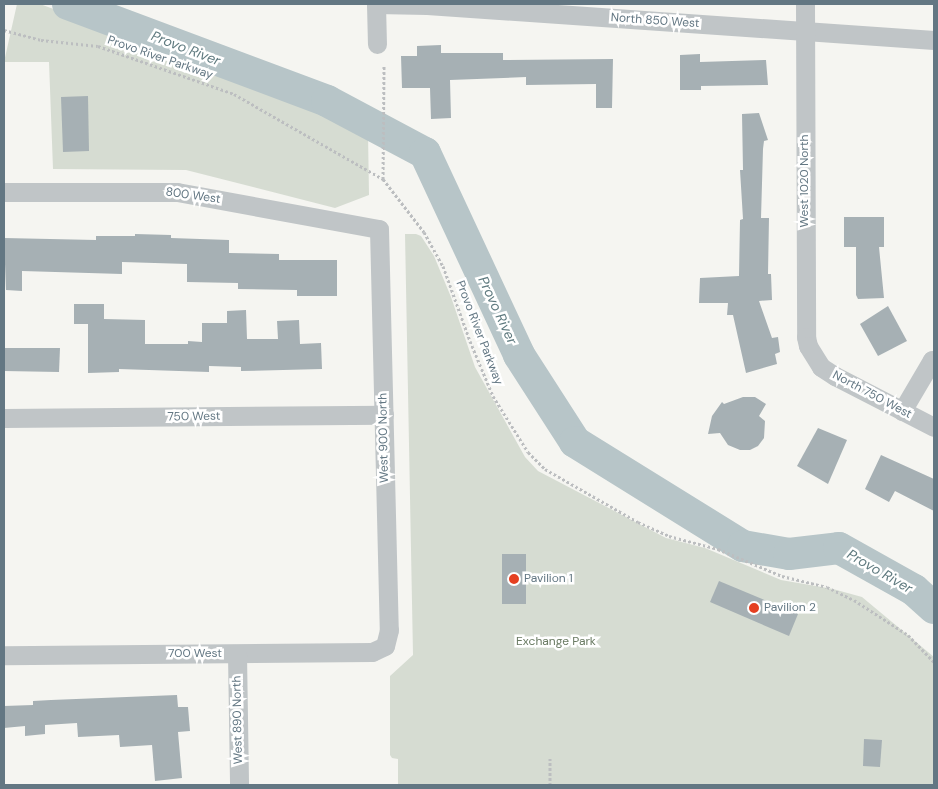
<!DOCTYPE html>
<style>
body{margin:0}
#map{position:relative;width:938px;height:789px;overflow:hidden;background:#f5f5f1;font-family:"DM Sans",sans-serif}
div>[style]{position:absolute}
.green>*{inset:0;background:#d6dcd2}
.river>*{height:32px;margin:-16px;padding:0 16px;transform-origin:16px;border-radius:16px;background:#b7c5c8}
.building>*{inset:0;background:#a6b0b4}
.path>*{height:3px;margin-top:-1.5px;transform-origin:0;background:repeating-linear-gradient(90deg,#bcbec0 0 2.5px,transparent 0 5px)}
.minor>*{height:19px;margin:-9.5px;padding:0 9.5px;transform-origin:9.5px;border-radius:9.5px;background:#c0c5c7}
.dots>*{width:14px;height:14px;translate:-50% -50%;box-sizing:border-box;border:2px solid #fff;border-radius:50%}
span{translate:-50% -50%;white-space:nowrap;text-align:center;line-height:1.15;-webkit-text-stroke:5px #fff;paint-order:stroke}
.street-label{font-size:12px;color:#637783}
.poi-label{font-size:12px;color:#637783}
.left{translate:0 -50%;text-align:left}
.park-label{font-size:12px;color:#697a62}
.water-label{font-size:14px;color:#5f7a7f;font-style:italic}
.frame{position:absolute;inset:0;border:5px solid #637783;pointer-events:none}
</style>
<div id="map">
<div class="green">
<i style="clip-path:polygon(17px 4px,40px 4px,282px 94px,368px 133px,369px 195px,335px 208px,186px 170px,53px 169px,49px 62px,4px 62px)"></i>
<i style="clip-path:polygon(405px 234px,416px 234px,421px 236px,434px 256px,451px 297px,475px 367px,525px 457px,538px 471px,666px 538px,705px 548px,781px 580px,833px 589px,862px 597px,934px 657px,934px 785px,398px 785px,398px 759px,392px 758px,390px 755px,390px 676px,413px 655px)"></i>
</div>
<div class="river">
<i style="left:68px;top:4px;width:277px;rotate:20.5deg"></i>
<i style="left:327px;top:101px;width:111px;rotate:28deg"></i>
<i style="left:425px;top:153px;width:223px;rotate:65deg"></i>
<i style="left:519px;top:355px;width:103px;rotate:57.2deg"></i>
<i style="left:575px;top:442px;width:198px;rotate:31.8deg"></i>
<i style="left:743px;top:546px;width:47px;rotate:9.9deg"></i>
<i style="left:789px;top:554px;width:50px;rotate:-6.8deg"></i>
<i style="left:839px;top:548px;width:86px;rotate:29.2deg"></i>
<i style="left:914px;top:590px;width:27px;rotate:42deg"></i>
</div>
<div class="building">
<i style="clip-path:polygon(441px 45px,441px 53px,503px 53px,503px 60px,613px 59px,612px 108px,596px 108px,596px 84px,526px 85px,526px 77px,450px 80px,451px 118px,431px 119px,430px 88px,402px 88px,401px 56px,417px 56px,417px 46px)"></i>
<i style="clip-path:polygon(700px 54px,700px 62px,766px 60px,768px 85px,701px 86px,701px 90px,680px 90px,680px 55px)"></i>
<i style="clip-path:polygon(88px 96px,89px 151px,63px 152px,61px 97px)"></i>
<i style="clip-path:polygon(759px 113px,768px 140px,764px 141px,763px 149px,761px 218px,769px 218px,768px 274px,771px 274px,772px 300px,759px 301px,772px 338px,778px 337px,780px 352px,775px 354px,777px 364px,746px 373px,733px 315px,727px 315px,728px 303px,699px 303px,700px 278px,739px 276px,740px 220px,743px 219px,740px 170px,743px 170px,742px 114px)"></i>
<i style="clip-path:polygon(844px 217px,884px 217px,884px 247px,879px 247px,884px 298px,858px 299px,856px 295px,856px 247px,844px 247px)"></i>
<i style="clip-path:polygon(135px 234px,171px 235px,171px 238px,229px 240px,229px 253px,279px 254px,279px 260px,337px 260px,337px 296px,297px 296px,297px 290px,238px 289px,238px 283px,187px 282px,187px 264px,122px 262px,122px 274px,22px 271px,22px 291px,6px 290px,4px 238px,96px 240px,96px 236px,135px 236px)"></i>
<i style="clip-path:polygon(74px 304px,104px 304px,104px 319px,145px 320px,145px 344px,188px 344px,188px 341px,202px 342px,202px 323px,227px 323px,227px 311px,246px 310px,247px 339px,278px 339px,277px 321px,299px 320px,300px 344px,321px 343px,322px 369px,241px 371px,241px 367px,209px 366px,209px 372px,119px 369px,119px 372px,88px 373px,88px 324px,74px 324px)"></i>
<i style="clip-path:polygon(888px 306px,907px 341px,878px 356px,860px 324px)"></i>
<i style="clip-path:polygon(4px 348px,60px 348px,59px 372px,4px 371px)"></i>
<i style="clip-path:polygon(743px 397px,755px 397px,766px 404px,759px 416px,765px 421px,764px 438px,758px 446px,750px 450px,740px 450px,728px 445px,720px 433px,708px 434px,712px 416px,722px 402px,724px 404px)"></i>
<i style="clip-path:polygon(818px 428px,847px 440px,828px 484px,797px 466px)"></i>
<i style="clip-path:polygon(881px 455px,934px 479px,934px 511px,895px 491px,889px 502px,865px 489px)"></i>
<i style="clip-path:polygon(502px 554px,526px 554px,526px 604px,502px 604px)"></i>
<i style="clip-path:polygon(719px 581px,798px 614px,789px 636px,710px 602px)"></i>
<i style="clip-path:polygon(177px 695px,178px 707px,188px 707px,190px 731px,178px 732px,182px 778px,155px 781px,152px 745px,120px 747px,119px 735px,78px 737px,77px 723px,45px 725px,45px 734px,25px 736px,25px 726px,4px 728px,4px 706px,33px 705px,33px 701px,51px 700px)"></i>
<i style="clip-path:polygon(864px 739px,882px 740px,880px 767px,863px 766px)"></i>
</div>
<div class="path">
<i style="left:4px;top:30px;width:38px;rotate:15deg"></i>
<i style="left:41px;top:40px;width:57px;rotate:6deg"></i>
<i style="left:98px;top:46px;width:144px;rotate:19.4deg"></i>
<i style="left:234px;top:94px;width:172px;rotate:29.7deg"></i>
<i style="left:383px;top:179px;width:67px;rotate:52.3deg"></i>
<i style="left:424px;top:232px;width:39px;rotate:61deg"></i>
<i style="left:443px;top:266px;width:80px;rotate:70.2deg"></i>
<i style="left:470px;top:341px;width:60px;rotate:67.3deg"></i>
<i style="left:493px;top:396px;width:66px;rotate:58deg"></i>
<i style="left:528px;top:452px;width:24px;rotate:45deg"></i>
<i style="left:545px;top:469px;width:107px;rotate:29.7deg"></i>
<i style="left:638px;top:522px;width:34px;rotate:24deg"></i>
<i style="left:669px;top:536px;width:51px;rotate:14.9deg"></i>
<i style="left:718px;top:549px;width:69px;rotate:22.9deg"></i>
<i style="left:782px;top:576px;width:46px;rotate:13.7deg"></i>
<i style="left:827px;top:587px;width:30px;rotate:26deg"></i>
<i style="left:854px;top:600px;width:64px;rotate:32.9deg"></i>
<i style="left:908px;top:635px;width:37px;rotate:46deg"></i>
<i style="left:383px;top:179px;width:113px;rotate:-89.5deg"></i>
<i style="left:550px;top:758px;width:27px;rotate:90deg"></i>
</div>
<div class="minor">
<i style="left:376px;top:4px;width:51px;rotate:1.1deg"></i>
<i style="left:427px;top:5px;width:508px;rotate:3.95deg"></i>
<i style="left:376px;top:4px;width:40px;rotate:88.6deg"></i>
<i style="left:805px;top:4px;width:333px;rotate:89.8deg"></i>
<i style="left:806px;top:337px;width:9px;rotate:77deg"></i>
<i style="left:808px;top:346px;width:25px;rotate:58deg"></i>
<i style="left:821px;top:367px;width:17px;rotate:33deg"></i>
<i style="left:835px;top:376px;width:111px;rotate:27.3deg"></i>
<i style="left:4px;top:192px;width:173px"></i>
<i style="left:177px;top:192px;width:205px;rotate:10.4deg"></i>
<i style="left:379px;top:229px;width:401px;rotate:88.6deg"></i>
<i style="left:389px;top:630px;width:16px;rotate:104deg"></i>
<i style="left:385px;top:646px;width:14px;rotate:155deg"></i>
<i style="left:372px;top:652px;width:368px;rotate:179.5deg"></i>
<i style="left:902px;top:411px;width:59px;rotate:-59.5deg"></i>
<i style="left:932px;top:360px;width:2px"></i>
<i style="left:4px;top:418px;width:380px;rotate:-0.5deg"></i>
<i style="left:237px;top:654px;width:131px;rotate:89.1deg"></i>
</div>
<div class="dots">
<i style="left:514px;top:579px;background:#e53f21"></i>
<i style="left:754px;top:608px;background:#e53f21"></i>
</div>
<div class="street-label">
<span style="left:655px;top:21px;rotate:4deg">North 850 West</span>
<span style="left:160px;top:58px;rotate:19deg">Provo River Parkway</span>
<span style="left:805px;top:181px;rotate:-90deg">West 1020 North</span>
<span style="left:193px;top:196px;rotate:8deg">800 West</span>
<span style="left:479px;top:333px;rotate:69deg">Provo River Parkway</span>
<span style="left:872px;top:395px;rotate:28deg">North 750 West</span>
<span style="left:194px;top:417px;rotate:-1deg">750 West</span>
<span style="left:384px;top:438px;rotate:-91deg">West 900 North</span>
<span style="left:195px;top:654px">700 West</span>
<span style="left:238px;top:720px;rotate:-91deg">West 890 North</span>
</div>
<div class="poi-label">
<span class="left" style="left:524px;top:579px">Pavilion 1</span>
<span class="left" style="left:764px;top:608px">Pavilion 2</span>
</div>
<div class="park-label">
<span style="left:556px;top:642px">Exchange Park</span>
</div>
<div class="water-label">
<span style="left:186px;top:48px;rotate:21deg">Provo River</span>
<span style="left:498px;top:310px;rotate:65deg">Provo River</span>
<span style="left:880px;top:571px;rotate:30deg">Provo River</span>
</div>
<div class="frame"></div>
</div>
